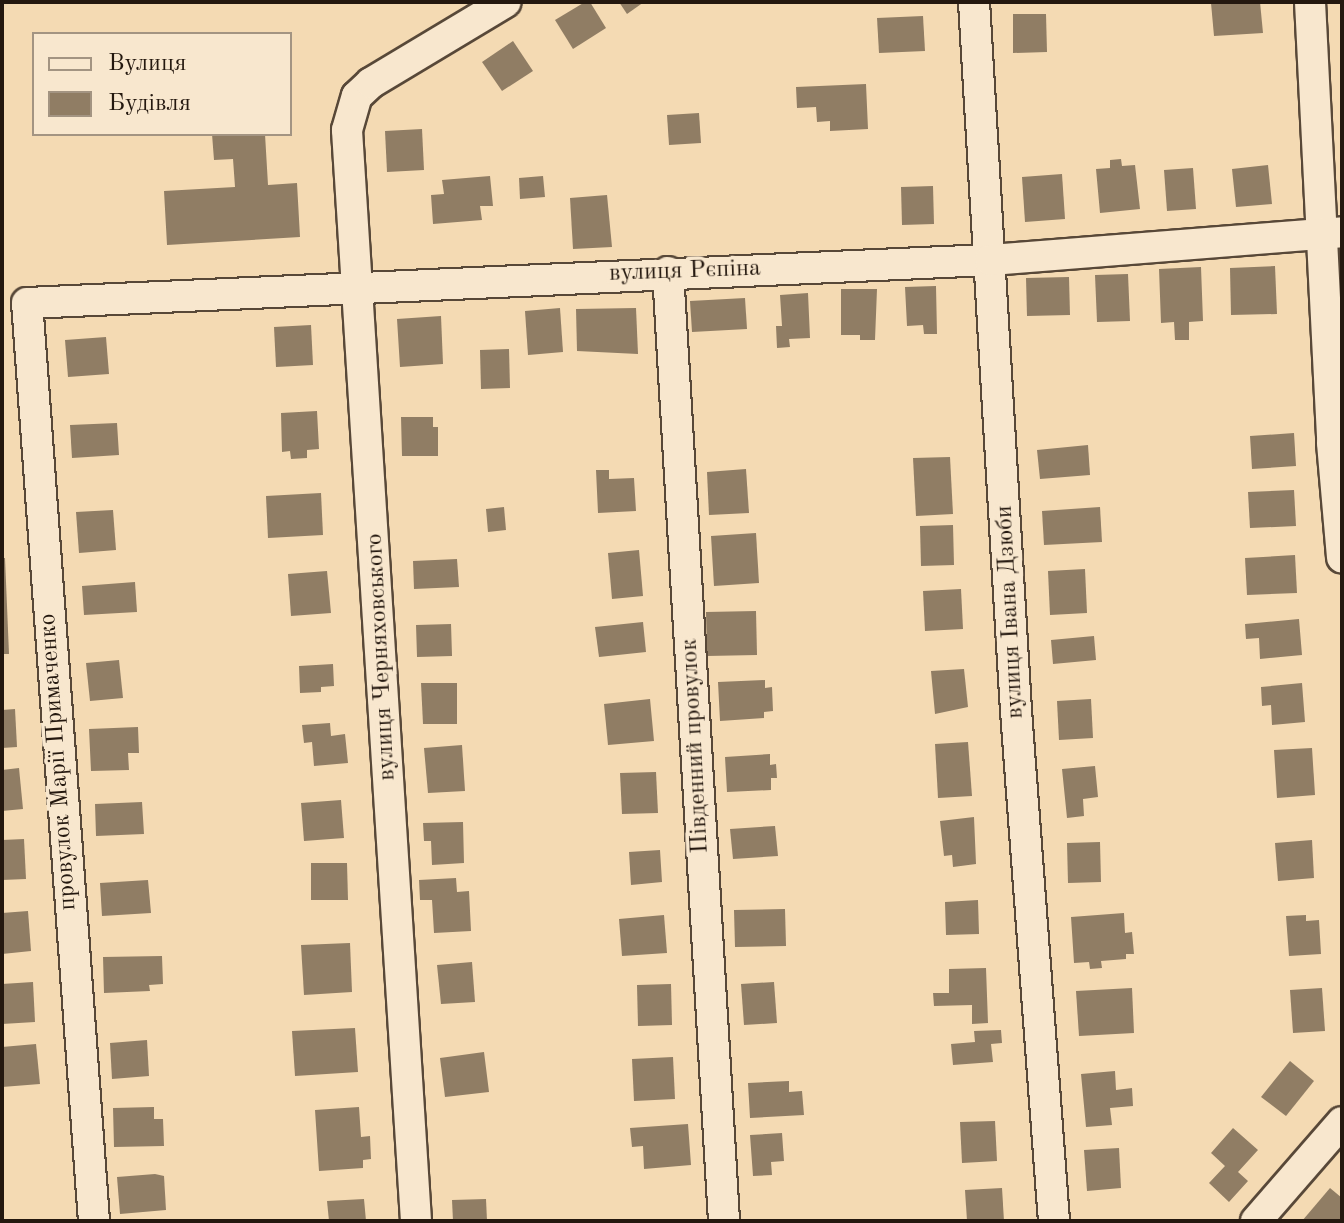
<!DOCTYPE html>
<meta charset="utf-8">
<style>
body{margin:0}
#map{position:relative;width:1344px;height:1223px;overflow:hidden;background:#f4dab3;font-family:"Old Standard TT",serif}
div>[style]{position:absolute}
.building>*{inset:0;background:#907d64}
.roads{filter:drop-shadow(2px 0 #584838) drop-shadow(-2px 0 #584838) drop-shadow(0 2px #584838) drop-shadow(0 -2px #584838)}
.minor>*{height:30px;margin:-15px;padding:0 15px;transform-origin:15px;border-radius:15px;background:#f8e7ce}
span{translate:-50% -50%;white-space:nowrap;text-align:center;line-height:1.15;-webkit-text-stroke:7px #f8e7ce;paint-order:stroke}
.street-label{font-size:24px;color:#24180f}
.frame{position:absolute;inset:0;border:4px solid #24180f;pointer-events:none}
.legend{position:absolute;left:32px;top:32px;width:260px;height:104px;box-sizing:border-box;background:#f8e7ce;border:2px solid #a39482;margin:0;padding:10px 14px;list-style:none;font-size:24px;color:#24180f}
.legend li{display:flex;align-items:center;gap:16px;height:40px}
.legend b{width:40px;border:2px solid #a39482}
</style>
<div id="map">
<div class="building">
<i style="clip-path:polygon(585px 2px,590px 2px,606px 28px,573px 49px,555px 20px)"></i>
<i style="clip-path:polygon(619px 2px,644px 2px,627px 14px)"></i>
<i style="clip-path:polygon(1260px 2px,1263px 33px,1214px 36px,1211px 3px)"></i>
<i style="clip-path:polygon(1013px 14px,1046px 14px,1047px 52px,1013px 53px)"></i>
<i style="clip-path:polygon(923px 16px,925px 51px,879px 53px,877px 18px)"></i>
<i style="clip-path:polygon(513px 41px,533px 71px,502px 91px,482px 62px)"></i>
<i style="clip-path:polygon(866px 84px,868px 129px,830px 131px,830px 121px,817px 122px,816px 107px,797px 108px,796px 87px)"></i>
<i style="clip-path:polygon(699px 113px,701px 143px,669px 145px,667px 115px)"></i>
<i style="clip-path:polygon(422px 129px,424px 170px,387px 172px,385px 131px)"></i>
<i style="clip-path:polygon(212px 134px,265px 134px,268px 185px,297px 183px,300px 237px,167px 245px,164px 191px,235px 187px,233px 159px,214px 160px)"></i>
<i style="clip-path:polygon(1121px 159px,1122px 166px,1135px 165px,1140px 209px,1100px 213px,1096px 169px,1110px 168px,1110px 160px)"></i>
<i style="clip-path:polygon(1268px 165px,1272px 204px,1236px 207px,1232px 169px)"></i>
<i style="clip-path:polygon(1193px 168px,1196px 209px,1167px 211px,1164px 170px)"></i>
<i style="clip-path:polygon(1062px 174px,1065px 219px,1025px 222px,1022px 177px)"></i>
<i style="clip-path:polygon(490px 176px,493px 206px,480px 206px,482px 220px,433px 224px,431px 195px,444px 194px,442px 180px)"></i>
<i style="clip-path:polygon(543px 176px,545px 197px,520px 199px,519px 178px)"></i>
<i style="clip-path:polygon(933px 186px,934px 224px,902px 225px,901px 187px)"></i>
<i style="clip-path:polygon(607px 195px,612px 247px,573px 249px,570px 198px)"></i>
<i style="clip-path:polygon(1275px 266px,1277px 314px,1231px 315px,1230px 268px)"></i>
<i style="clip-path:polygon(1201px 267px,1203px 321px,1189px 322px,1189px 340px,1175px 340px,1174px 322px,1161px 323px,1159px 269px)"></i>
<i style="clip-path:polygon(1128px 274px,1130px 321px,1097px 322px,1095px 275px)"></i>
<i style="clip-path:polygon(1069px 277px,1070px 315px,1027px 316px,1026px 278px)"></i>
<i style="clip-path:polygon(936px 286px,937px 334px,924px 334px,923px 325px,907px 326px,905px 287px)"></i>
<i style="clip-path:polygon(841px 289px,877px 289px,875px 340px,860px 340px,860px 335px,841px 335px)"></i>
<i style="clip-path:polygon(808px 293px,810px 338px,789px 339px,790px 347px,777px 348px,776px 326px,782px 326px,780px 295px)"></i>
<i style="clip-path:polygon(745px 298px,747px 329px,692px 332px,690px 301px)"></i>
<i style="clip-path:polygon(560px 308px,563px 352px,528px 355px,525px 311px)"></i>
<i style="clip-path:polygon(636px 308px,638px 354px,577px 351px,576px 309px)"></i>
<i style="clip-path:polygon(441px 316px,443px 364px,400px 367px,397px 319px)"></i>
<i style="clip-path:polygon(311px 325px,313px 365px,276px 367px,274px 327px)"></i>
<i style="clip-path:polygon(106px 337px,109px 374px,68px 377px,65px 340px)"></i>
<i style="clip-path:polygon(509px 349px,510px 388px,481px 389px,480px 350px)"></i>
<i style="clip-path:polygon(317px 411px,319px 449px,307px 450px,307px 458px,291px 459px,290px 451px,282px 452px,281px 413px)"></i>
<i style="clip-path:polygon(401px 417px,433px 417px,433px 427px,438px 427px,438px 456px,402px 456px)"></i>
<i style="clip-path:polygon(117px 423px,119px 455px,72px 458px,70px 425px)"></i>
<i style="clip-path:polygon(1294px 433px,1296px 466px,1252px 469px,1250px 436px)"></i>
<i style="clip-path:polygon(1088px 445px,1090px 475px,1040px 479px,1037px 450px)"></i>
<i style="clip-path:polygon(950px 457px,953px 514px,916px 516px,913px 458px)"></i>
<i style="clip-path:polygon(746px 469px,749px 513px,709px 515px,707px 472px)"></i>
<i style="clip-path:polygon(596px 470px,609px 470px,609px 479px,634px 478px,636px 511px,598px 513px)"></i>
<i style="clip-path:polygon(1294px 490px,1296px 526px,1250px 528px,1248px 492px)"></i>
<i style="clip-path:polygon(321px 493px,323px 535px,268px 538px,266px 496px)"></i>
<i style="clip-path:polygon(504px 507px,506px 530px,488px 532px,486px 509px)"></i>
<i style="clip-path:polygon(1100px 507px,1102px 542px,1044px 545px,1042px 511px)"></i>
<i style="clip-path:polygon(113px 510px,116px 550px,79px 553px,76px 512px)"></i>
<i style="clip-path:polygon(953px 525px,954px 565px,921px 566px,920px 526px)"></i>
<i style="clip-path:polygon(756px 533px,759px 583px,714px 586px,711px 536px)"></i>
<i style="clip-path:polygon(639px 550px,643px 596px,612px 599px,608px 553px)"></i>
<i style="clip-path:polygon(1295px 555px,1297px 593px,1247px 595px,1245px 558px)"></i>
<i style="clip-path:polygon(2px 558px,5px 558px,9px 654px,2px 654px)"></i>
<i style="clip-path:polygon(457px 559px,459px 587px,414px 589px,413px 561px)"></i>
<i style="clip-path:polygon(1085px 569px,1087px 613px,1050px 615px,1048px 571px)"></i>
<i style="clip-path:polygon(327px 571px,331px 613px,291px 616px,288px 574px)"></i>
<i style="clip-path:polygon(135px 582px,137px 612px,84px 615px,82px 586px)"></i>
<i style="clip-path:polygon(961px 589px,963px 629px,925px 631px,923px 591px)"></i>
<i style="clip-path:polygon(756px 611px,757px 655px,707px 656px,706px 612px)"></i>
<i style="clip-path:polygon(1299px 619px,1302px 655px,1260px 659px,1259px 638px,1246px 639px,1245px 624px)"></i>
<i style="clip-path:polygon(643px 622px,646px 652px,599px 657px,595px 627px)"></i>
<i style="clip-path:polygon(451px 624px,452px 656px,417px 657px,416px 625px)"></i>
<i style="clip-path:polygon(1094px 636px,1096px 660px,1053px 664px,1051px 640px)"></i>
<i style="clip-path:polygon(119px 660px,123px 698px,90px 701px,86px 663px)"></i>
<i style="clip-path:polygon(333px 664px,334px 686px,321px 687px,321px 692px,300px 693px,299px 666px)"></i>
<i style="clip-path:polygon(964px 669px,968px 707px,935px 714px,931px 671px)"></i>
<i style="clip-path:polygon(765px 680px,765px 688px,772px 687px,773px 711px,764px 712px,764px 718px,720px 721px,718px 682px)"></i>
<i style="clip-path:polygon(421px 683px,457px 683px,457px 724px,423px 724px)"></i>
<i style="clip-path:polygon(1302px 683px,1305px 722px,1272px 725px,1271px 705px,1262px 706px,1261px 687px)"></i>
<i style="clip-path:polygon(650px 699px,654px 741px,608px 745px,604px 704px)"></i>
<i style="clip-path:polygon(1091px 699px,1093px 738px,1059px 740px,1057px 701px)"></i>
<i style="clip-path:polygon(15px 709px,17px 747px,2px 748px,2px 710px)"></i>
<i style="clip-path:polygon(330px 723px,331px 736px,345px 734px,348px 763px,314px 766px,312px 742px,304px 743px,302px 725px)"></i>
<i style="clip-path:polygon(138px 727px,139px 753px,128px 753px,129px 770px,91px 771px,89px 729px)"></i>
<i style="clip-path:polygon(968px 742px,972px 796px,938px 798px,935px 744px)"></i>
<i style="clip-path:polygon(462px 745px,465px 791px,428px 793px,424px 748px)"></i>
<i style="clip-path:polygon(1312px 748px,1315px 795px,1277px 798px,1274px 750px)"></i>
<i style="clip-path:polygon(770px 754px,770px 765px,776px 764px,777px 778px,771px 778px,771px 790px,727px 792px,725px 757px)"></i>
<i style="clip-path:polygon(1095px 766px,1098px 797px,1083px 799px,1084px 816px,1067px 818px,1062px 769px)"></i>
<i style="clip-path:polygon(19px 768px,23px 809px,2px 811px,2px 770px)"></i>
<i style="clip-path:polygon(656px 772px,658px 813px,622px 814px,620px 773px)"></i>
<i style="clip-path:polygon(341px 800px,344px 838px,304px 841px,301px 803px)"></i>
<i style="clip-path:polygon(142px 802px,144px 834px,96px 836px,95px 804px)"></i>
<i style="clip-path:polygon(974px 817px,976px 864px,953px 867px,952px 855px,944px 856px,940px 821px)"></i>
<i style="clip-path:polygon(463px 822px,464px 863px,432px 865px,431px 841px,424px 841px,423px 823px)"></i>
<i style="clip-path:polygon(775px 826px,778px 856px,733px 859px,730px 829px)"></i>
<i style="clip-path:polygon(24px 839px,26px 879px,2px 880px,2px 840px)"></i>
<i style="clip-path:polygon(1312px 840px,1314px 878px,1278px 881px,1275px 843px)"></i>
<i style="clip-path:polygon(1100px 842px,1101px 882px,1068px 883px,1067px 843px)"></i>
<i style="clip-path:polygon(660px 850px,662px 882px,631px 885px,629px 852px)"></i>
<i style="clip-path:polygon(311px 863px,347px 863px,348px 900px,311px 900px)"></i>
<i style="clip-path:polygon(456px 878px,457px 892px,469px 891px,471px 931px,434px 933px,432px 900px,420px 900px,419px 880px)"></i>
<i style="clip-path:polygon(148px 880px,151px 913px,102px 916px,100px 883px)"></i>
<i style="clip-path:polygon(978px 900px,979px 934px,946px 935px,945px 902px)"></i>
<i style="clip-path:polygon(785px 909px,786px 946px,735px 947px,734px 910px)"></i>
<i style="clip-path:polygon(28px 911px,31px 951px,2px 954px,2px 913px)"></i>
<i style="clip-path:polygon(1124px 913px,1125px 933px,1132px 932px,1134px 954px,1126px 954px,1126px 959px,1101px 961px,1102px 968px,1090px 969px,1089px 962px,1074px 963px,1071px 917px)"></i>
<i style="clip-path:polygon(664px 915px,667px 953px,622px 956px,619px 919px)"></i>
<i style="clip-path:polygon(1306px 915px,1306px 921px,1319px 920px,1321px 954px,1289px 956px,1286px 916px)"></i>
<i style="clip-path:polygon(350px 943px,352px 992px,304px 995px,301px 945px)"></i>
<i style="clip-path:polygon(162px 956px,163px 984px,149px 985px,150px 991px,104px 993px,103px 957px)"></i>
<i style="clip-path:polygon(472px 962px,475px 1002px,441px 1004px,437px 965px)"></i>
<i style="clip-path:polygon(986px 968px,988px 1023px,972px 1024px,972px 1005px,934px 1006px,933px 993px,949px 993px,949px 969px)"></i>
<i style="clip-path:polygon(33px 982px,35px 1022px,2px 1024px,2px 984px)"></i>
<i style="clip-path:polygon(774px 982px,777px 1023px,744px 1025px,741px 984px)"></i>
<i style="clip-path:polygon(671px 984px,672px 1025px,638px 1026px,637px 985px)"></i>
<i style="clip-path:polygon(1132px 988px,1134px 1033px,1079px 1036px,1076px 991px)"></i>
<i style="clip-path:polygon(1322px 988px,1325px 1031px,1293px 1033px,1290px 990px)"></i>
<i style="clip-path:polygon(355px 1028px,358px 1072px,295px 1076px,292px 1031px)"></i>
<i style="clip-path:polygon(1001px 1030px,1002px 1043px,991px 1044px,993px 1062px,953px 1065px,951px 1044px,975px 1042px,974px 1031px)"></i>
<i style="clip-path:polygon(147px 1040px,149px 1076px,112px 1079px,110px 1043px)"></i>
<i style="clip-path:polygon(36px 1044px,40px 1084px,2px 1087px,2px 1047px)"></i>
<i style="clip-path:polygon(484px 1052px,489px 1092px,445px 1097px,440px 1058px)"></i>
<i style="clip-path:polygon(673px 1057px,675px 1099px,634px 1101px,632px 1059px)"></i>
<i style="clip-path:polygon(1290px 1061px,1314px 1081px,1286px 1116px,1261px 1097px)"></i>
<i style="clip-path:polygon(1115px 1071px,1116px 1090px,1132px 1088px,1133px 1106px,1110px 1108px,1112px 1125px,1086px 1127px,1081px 1074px)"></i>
<i style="clip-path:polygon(789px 1081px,789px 1092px,802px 1091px,804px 1115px,750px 1118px,748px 1083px)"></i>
<i style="clip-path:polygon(154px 1107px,154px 1119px,163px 1119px,164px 1146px,114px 1147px,113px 1108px)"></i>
<i style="clip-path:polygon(359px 1107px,361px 1137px,370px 1136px,371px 1159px,363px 1160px,363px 1168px,319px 1171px,315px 1110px)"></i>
<i style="clip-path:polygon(995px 1121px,997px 1161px,962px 1163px,960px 1122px)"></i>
<i style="clip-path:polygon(688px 1124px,691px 1165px,644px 1169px,643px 1146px,632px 1147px,630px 1128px)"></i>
<i style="clip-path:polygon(1233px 1128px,1258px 1150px,1238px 1172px,1248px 1181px,1229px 1202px,1209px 1183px,1225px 1166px,1211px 1153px)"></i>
<i style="clip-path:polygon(782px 1133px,784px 1161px,771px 1162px,772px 1175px,753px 1176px,750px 1135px)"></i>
<i style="clip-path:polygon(1119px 1148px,1121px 1188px,1087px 1191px,1084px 1150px)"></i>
<i style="clip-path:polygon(155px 1174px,164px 1176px,166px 1210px,120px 1214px,117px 1177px)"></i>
<i style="clip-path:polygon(1002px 1188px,1004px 1221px,967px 1221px,965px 1190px)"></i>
<i style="clip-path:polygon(1330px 1188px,1342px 1198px,1342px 1221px,1302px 1221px)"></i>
<i style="clip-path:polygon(364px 1199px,366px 1221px,329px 1221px,327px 1201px)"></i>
<i style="clip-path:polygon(486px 1199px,487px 1221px,453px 1221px,452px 1200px)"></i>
</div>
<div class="roads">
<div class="minor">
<i style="left:974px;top:2px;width:710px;rotate:86.61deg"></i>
<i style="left:1016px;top:711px;width:511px;rotate:85.74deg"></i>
<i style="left:1310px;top:2px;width:442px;rotate:87.1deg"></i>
<i style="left:1332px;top:443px;width:115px;rotate:85deg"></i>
<i style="left:668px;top:272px;width:951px;rotate:86.62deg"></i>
<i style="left:94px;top:1221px;width:920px;rotate:-94.17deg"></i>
<i style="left:27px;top:303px;width:964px;rotate:-2.56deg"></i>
<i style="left:990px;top:260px;width:353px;rotate:-4.5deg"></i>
<i style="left:416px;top:1221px;width:1093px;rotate:-93.62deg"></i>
<i style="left:347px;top:130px;width:35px;rotate:-74deg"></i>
<i style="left:357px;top:96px;width:19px;rotate:-43deg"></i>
<i style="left:371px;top:83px;width:157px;rotate:-31deg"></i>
<i style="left:1256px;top:1221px;width:131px;rotate:-49deg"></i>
</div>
</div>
<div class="street-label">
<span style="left:685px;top:272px;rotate:-2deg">вулиця Рєпіна</span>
<span style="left:1011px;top:612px;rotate:-93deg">вулиця Івана Дзюби</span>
<span style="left:382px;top:657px;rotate:-93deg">вулиця Черняховського</span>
<span style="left:696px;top:746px;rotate:-93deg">Південний провулок</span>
<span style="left:59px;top:762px;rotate:-94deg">провулок Марії Примаченко</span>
</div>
<div class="frame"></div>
<ul class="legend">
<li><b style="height:10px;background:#f8e7ce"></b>Вулиця</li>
<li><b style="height:22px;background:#907d64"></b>Будівля</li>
</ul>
</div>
